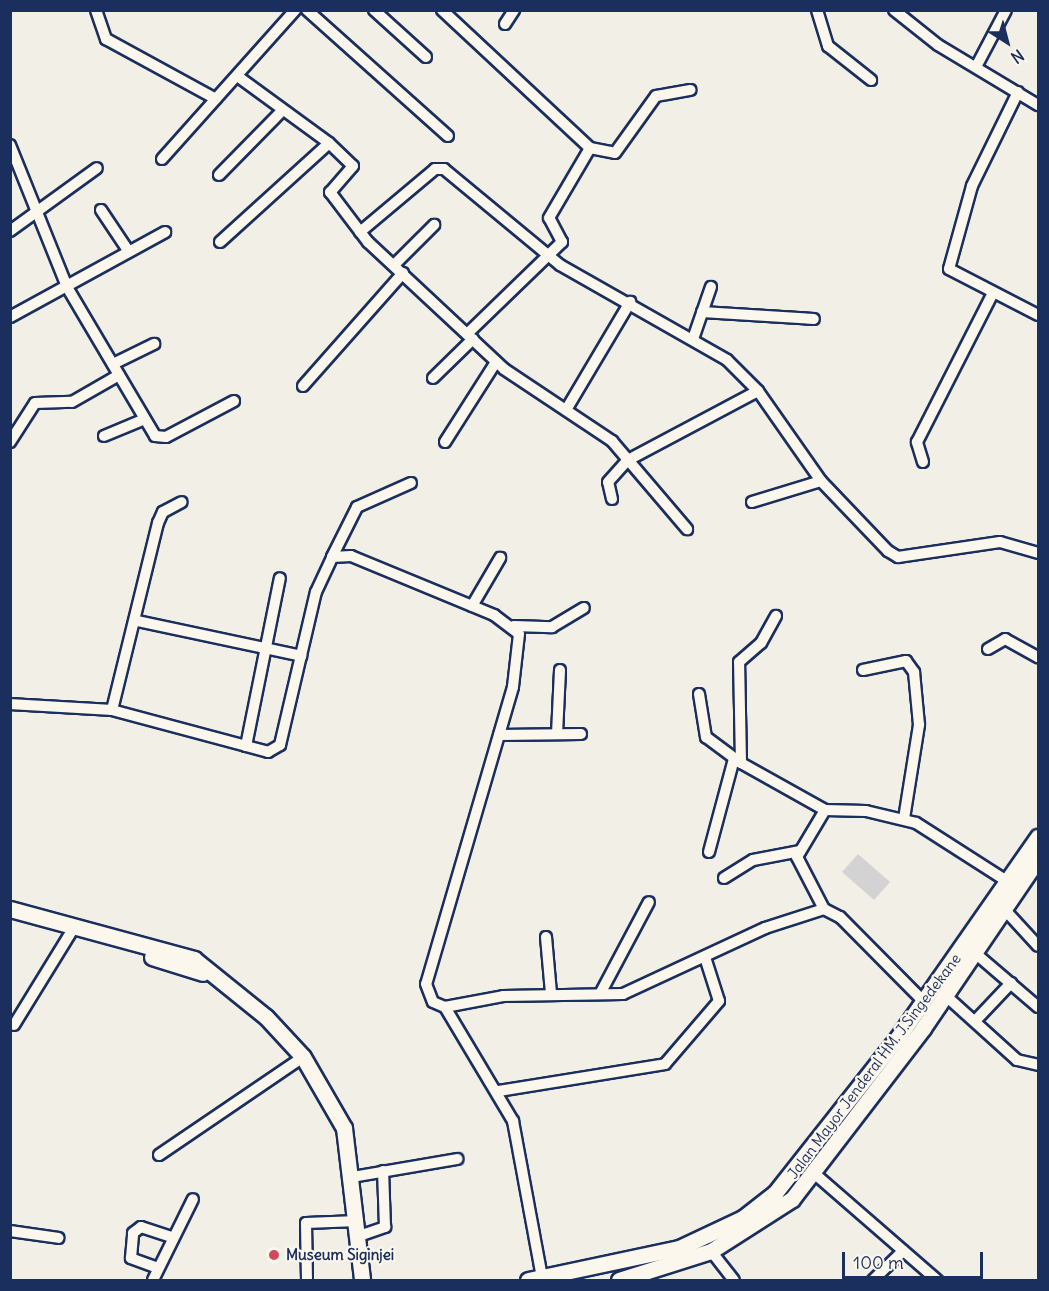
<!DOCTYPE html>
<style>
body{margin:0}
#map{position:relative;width:1049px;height:1291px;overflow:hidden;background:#f2efe6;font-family:Delius,sans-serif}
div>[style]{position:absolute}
.green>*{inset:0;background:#d2d3d2}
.roads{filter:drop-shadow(2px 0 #1b2f5e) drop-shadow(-2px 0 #1b2f5e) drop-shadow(0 2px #1b2f5e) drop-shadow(0 -2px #1b2f5e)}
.street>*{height:10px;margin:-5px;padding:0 5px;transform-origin:5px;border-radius:5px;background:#fbf7ec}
.secondary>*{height:15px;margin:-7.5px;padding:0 7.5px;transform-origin:7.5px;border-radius:7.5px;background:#fbf7ec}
.dots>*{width:16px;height:16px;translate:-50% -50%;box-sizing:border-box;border:3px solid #fbf7ec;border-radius:50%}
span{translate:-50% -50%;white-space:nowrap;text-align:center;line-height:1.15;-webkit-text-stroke:4.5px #fbf7ec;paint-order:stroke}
.street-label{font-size:15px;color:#1b2f5e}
.poi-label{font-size:15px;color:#1b2f5e;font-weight:700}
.left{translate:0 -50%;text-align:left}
.frame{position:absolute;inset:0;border:12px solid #1b2f5e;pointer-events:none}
.north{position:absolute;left:977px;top:12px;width:60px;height:60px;-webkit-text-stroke:4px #fbf7ec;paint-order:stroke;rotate:144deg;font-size:16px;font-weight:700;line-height:24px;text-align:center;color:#1b2f5e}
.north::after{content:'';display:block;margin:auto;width:21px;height:27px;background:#1b2f5e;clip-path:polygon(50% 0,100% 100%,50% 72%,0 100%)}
.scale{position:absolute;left:842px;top:1252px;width:141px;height:27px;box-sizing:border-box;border:3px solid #1b2f5e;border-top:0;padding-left:8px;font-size:18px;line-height:21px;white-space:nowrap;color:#1b2f5e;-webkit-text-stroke:4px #fbf7ec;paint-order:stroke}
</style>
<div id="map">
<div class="green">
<i style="clip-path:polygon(858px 854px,890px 882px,874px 900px,842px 872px)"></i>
</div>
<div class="roads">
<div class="street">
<i style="left:96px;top:10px;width:31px;rotate:71deg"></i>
<i style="left:106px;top:39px;width:125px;rotate:28.6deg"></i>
<i style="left:307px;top:10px;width:189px;rotate:41.8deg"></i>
<i style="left:374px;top:10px;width:70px;rotate:42.1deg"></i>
<i style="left:442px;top:10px;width:202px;rotate:43deg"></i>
<i style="left:590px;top:148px;width:25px;rotate:11deg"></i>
<i style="left:615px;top:153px;width:70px;rotate:-54.3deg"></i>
<i style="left:656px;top:96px;width:35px;rotate:-10deg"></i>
<i style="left:817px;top:10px;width:38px;rotate:73deg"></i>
<i style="left:828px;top:46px;width:55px;rotate:38.3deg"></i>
<i style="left:894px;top:10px;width:56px;rotate:38.5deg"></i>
<i style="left:938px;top:45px;width:117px;rotate:31deg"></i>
<i style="left:505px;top:24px;width:17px;rotate:-57deg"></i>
<i style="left:976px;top:67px;width:64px;rotate:-62.2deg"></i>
<i style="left:1018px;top:92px;width:105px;rotate:116.1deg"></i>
<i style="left:972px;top:186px;width:86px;rotate:105.5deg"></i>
<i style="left:949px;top:269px;width:100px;rotate:27.3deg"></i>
<i style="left:329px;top:143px;width:33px;rotate:44deg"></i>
<i style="left:353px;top:166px;width:35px;rotate:131deg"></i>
<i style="left:330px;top:192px;width:63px;rotate:52.8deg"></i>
<i style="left:368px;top:242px;width:186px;rotate:43deg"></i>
<i style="left:504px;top:369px;width:130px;rotate:33.7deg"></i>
<i style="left:612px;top:441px;width:116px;rotate:49.6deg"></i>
<i style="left:10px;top:145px;width:153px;rotate:68.1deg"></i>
<i style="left:67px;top:287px;width:173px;rotate:59.4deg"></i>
<i style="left:155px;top:436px;width:11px;rotate:5deg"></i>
<i style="left:166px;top:437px;width:77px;rotate:-27.9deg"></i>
<i style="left:162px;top:159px;width:200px;rotate:-48.2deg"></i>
<i style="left:219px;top:175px;width:90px;rotate:-45.5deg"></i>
<i style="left:101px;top:210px;width:50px;rotate:56.3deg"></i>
<i style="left:10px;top:231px;width:107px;rotate:-35.9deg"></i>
<i style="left:360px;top:232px;width:98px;rotate:-40deg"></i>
<i style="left:435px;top:169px;width:9px"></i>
<i style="left:444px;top:169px;width:151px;rotate:39.6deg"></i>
<i style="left:560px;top:265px;width:192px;rotate:29.6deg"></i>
<i style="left:727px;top:360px;width:44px;rotate:45deg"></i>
<i style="left:758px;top:391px;width:110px;rotate:55deg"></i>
<i style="left:821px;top:481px;width:97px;rotate:46.3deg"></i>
<i style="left:888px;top:551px;width:12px;rotate:31deg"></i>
<i style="left:898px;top:557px;width:103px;rotate:-8.4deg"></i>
<i style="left:1000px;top:542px;width:40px;rotate:16deg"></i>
<i style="left:220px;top:242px;width:147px;rotate:-42.2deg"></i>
<i style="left:329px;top:143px;width:114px;rotate:-143.9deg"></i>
<i style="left:394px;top:265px;width:57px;rotate:-45deg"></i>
<i style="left:702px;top:312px;width:112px;rotate:3.6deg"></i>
<i style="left:10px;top:317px;width:177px;rotate:-28.7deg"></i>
<i style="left:468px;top:333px;width:131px;rotate:-44.1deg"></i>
<i style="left:562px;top:242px;width:27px;rotate:-118deg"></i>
<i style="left:549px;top:218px;width:81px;rotate:-59.6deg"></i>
<i style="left:694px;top:336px;width:52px;rotate:-70.9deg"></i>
<i style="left:113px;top:364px;width:46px;rotate:-26deg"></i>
<i style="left:433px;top:378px;width:56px;rotate:-44.3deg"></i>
<i style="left:303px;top:386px;width:151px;rotate:-48.5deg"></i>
<i style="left:566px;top:410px;width:126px;rotate:-59.3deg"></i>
<i style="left:104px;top:436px;width:44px;rotate:-22.5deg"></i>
<i style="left:10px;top:442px;width:46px;rotate:-57.3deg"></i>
<i style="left:35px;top:403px;width:37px;rotate:-2deg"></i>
<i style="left:72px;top:402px;width:54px;rotate:-29.9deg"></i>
<i style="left:445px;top:442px;width:95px;rotate:-57.5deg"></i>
<i style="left:923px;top:462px;width:21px;rotate:-107deg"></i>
<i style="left:917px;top:442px;width:167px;rotate:-63deg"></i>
<i style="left:612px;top:499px;width:17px;rotate:-103deg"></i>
<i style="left:608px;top:482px;width:30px;rotate:-48deg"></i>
<i style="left:628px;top:460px;width:147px;rotate:-28deg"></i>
<i style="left:752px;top:502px;width:72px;rotate:-16.9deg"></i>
<i style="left:332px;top:557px;width:56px;rotate:-63.4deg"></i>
<i style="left:357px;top:507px;width:59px;rotate:-24deg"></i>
<i style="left:472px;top:606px;width:56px;rotate:-59.7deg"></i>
<i style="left:137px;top:621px;width:168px;rotate:12deg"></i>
<i style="left:514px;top:626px;width:38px;rotate:2deg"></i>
<i style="left:552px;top:627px;width:37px;rotate:-31deg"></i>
<i style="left:988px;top:649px;width:20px;rotate:-30deg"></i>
<i style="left:1005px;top:639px;width:38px;rotate:29deg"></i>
<i style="left:863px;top:670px;width:44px;rotate:-11.8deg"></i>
<i style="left:906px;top:661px;width:14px;rotate:54deg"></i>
<i style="left:914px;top:672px;width:53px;rotate:84.6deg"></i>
<i style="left:919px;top:725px;width:95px;rotate:99.1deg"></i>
<i style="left:699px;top:694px;width:44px;rotate:80.8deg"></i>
<i style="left:706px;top:737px;width:44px;rotate:36.6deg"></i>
<i style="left:741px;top:763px;width:96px;rotate:29.2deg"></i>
<i style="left:825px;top:810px;width:41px;rotate:1.4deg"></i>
<i style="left:866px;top:811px;width:51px;rotate:13.5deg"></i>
<i style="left:916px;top:823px;width:112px;rotate:32.6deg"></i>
<i style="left:10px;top:704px;width:102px;rotate:3.4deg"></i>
<i style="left:112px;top:710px;width:193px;rotate:-76.2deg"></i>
<i style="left:158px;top:523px;width:12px;rotate:-66deg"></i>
<i style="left:163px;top:512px;width:21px;rotate:-28deg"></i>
<i style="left:112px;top:710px;width:139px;rotate:15deg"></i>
<i style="left:246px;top:746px;width:171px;rotate:-78.6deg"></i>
<i style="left:557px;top:734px;width:64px;rotate:-87.3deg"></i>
<i style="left:499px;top:735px;width:82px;rotate:-0.7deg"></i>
<i style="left:246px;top:746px;width:23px;rotate:15deg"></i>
<i style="left:268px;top:752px;width:14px;rotate:-30deg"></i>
<i style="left:280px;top:745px;width:157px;rotate:-76.8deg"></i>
<i style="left:316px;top:592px;width:38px;rotate:-65deg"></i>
<i style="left:332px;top:557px;width:19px;rotate:-3deg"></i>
<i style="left:351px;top:556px;width:155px;rotate:22.4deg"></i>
<i style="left:494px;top:615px;width:31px;rotate:37deg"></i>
<i style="left:519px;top:634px;width:53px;rotate:96.5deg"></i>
<i style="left:513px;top:687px;width:309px;rotate:106.3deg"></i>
<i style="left:426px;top:984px;width:19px;rotate:69deg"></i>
<i style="left:433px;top:1002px;width:13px;rotate:23deg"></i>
<i style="left:445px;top:1007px;width:59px;rotate:-10.7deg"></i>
<i style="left:503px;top:996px;width:120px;rotate:-1deg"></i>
<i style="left:623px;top:994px;width:157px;rotate:-24.9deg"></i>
<i style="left:765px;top:928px;width:62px;rotate:-17.9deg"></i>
<i style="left:824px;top:909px;width:18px;rotate:27deg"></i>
<i style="left:840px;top:917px;width:120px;rotate:45.3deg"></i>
<i style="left:741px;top:763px;width:101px;rotate:-91.1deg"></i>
<i style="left:739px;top:662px;width:29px;rotate:-41deg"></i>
<i style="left:761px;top:643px;width:31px;rotate:-61deg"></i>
<i style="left:709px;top:852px;width:96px;rotate:-75deg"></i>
<i style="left:724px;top:878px;width:34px;rotate:-32deg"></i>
<i style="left:753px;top:860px;width:48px;rotate:-10.8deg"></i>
<i style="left:824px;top:909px;width:59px;rotate:-117.4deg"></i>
<i style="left:797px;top:857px;width:55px;rotate:-59.2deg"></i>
<i style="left:1006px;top:911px;width:47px;rotate:47.6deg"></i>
<i style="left:546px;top:937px;width:56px;rotate:84.9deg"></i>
<i style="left:975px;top:953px;width:83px;rotate:40.6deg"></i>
<i style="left:600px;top:994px;width:104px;rotate:-62deg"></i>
<i style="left:945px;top:995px;width:97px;rotate:42.1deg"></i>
<i style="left:1017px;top:1060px;width:22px;rotate:13deg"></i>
<i style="left:445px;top:1007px;width:133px;rotate:59.2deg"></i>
<i style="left:513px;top:1121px;width:159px;rotate:79.5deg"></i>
<i style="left:976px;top:1020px;width:51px;rotate:-46.6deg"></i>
<i style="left:14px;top:1025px;width:116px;rotate:-58.4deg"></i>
<i style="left:499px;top:1091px;width:168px;rotate:-9.2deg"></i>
<i style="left:665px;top:1064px;width:83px;rotate:-49.4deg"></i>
<i style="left:719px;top:1001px;width:46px;rotate:-107.7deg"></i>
<i style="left:159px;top:1155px;width:174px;rotate:-34.2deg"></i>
<i style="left:815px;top:1174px;width:162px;rotate:41deg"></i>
<i style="left:352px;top:1177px;width:107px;rotate:-9.7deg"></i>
<i style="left:10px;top:1231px;width:49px;rotate:8.1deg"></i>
<i style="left:359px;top:1236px;width:28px;rotate:-19deg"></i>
<i style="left:385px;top:1227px;width:56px;rotate:-92deg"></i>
<i style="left:711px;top:1251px;width:37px;rotate:52deg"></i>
<i style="left:158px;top:1268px;width:29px;rotate:-160deg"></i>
<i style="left:131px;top:1258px;width:25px;rotate:-85deg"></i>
<i style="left:133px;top:1233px;width:10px;rotate:-37deg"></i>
<i style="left:141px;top:1227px;width:32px;rotate:18deg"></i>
<i style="left:153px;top:1280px;width:90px;rotate:-63.7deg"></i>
<i style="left:307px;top:1280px;width:57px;rotate:-91deg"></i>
<i style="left:306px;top:1223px;width:52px;rotate:-2.2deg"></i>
<i style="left:873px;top:1280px;width:42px;rotate:-44deg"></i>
</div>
<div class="secondary">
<i style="left:10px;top:909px;width:191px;rotate:15.2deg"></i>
<i style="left:194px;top:959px;width:92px;rotate:38.9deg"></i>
<i style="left:266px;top:1017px;width:54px;rotate:47.2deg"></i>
<i style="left:303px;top:1057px;width:82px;rotate:60deg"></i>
<i style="left:344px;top:1128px;width:153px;rotate:83.2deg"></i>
<i style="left:152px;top:957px;width:53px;rotate:17.4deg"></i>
<i style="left:528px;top:1280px;width:154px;rotate:-12deg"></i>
<i style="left:679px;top:1248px;width:71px;rotate:-25.1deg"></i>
<i style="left:743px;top:1218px;width:41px;rotate:-38deg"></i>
<i style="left:775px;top:1193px;width:200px;rotate:-51.7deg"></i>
<i style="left:899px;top:1036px;width:243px;rotate:-55.1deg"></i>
<i style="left:619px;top:1280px;width:96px;rotate:-17.5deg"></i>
<i style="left:711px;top:1251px;width:96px;rotate:-32.7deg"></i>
<i style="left:792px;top:1199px;width:215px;rotate:-52.5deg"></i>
<i style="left:923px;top:1028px;width:204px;rotate:-55.8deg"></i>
</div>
</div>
<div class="dots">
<i style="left:274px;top:1255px;background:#d1495b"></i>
</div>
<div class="street-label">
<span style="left:874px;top:1066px;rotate:-53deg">Jalan Mayor Jenderal HM. J.Singedekane</span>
</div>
<div class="poi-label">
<span class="left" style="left:286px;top:1255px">Museum Siginjei</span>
</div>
<div class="frame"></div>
<div class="north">N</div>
<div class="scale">100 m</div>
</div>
